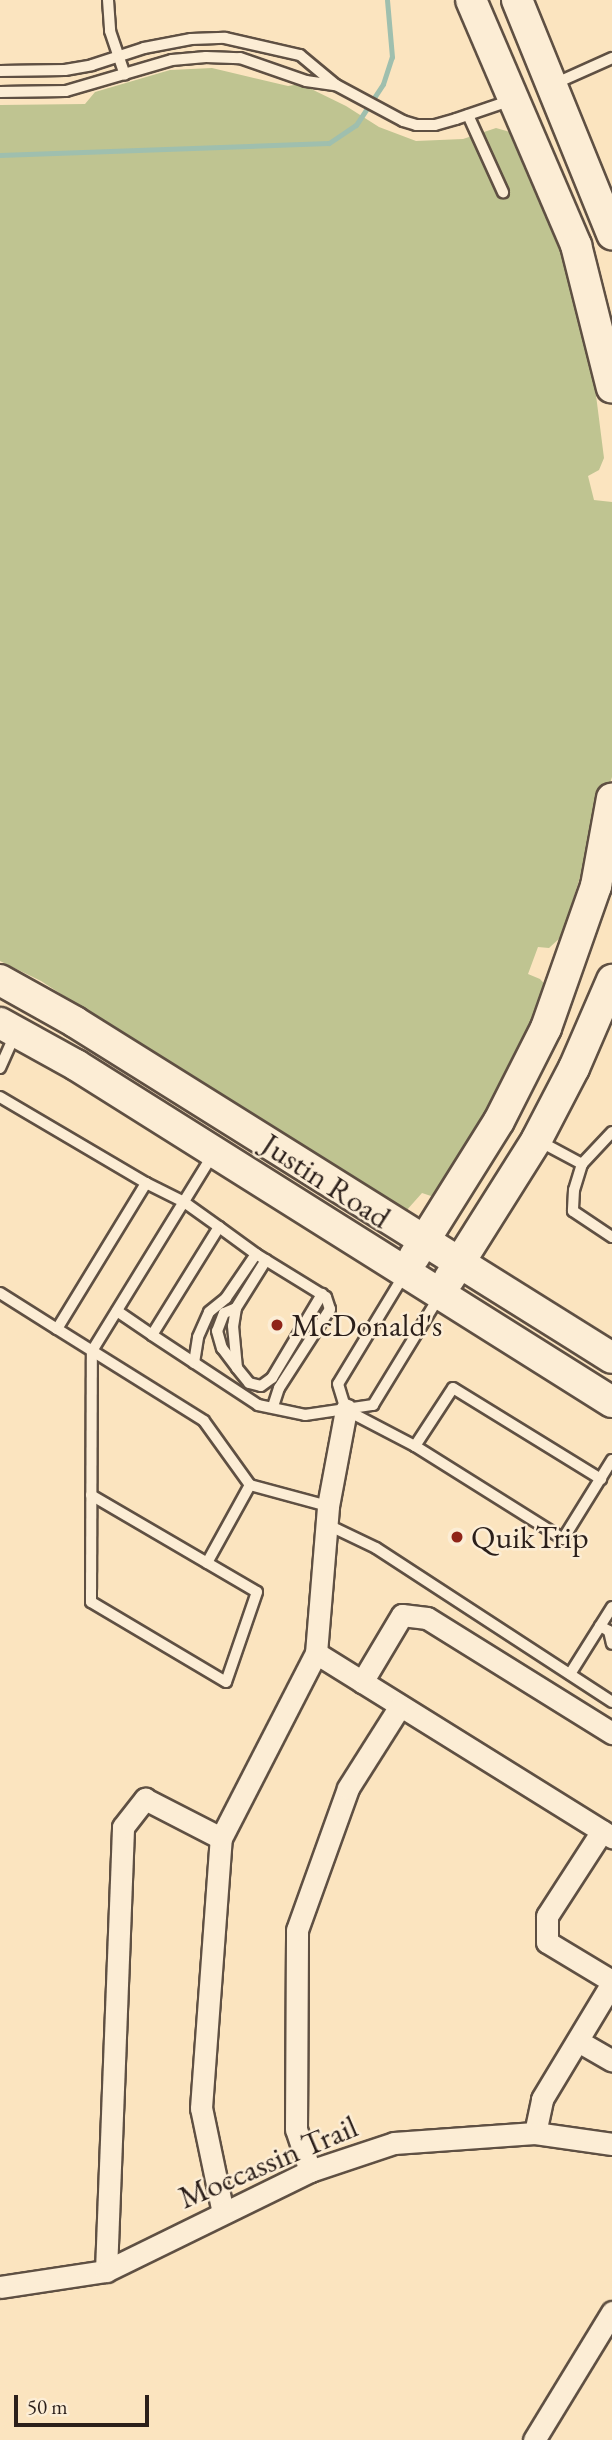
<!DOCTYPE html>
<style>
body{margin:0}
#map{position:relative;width:612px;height:2440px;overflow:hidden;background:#fbe4bf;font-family:"EB Garamond",serif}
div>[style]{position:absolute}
.green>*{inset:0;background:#bfc491}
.stream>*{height:5px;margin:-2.5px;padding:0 2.5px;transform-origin:2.5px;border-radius:2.5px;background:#9fbfae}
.roads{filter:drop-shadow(2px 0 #5f5043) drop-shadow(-2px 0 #5f5043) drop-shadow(0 2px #5f5043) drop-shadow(0 -2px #5f5043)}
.lane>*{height:10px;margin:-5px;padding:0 5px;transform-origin:5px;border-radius:5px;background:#fcedd5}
.street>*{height:21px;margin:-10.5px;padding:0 10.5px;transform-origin:10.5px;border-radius:10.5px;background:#fcedd5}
.secondary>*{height:30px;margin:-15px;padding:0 15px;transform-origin:15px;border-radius:15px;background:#fcedd5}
.dots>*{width:19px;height:19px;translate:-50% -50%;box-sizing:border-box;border:4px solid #fcedd5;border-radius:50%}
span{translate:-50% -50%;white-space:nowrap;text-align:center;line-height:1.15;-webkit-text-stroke:5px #fcedd5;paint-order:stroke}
.street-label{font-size:32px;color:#2b1f1a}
.poi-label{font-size:32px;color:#2b1f1a}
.left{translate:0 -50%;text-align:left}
.scale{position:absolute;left:14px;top:2395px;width:135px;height:32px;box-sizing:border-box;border:4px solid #2b1f1a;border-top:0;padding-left:9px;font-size:21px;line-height:24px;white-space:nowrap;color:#2b1f1a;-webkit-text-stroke:5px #fcedd5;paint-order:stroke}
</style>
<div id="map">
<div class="green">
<i style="clip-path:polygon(212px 68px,288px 86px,301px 84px,346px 106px,379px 127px,416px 141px,463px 139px,496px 128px,517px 134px,566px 253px,590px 348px,604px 458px,599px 470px,588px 476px,594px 500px,612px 502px,612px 777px,561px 937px,549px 948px,538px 947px,528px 974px,540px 979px,550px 990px,510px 1084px,480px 1122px,434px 1197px,422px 1193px,406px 1211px,392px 1209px,41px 981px,0 961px,0 105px,85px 104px,95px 92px,170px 70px)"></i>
</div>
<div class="stream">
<i style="left:0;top:155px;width:329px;rotate:-2.1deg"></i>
<i style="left:329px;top:143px;width:32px;rotate:-34deg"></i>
<i style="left:356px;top:125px;width:49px;rotate:-56.6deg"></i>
<i style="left:383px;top:84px;width:28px;rotate:-72deg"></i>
<i style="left:392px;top:57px;width:57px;rotate:-95deg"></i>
</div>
<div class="roads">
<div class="lane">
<i style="left:108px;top:0;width:31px;rotate:86deg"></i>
<i style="left:110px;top:31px;width:46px;rotate:71.2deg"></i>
<i style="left:0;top:71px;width:65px;rotate:-0.9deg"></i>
<i style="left:65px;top:70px;width:27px;rotate:-10deg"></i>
<i style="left:92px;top:65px;width:55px;rotate:-18.1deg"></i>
<i style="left:144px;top:48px;width:48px;rotate:-10.8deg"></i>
<i style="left:191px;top:39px;width:34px;rotate:-2deg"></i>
<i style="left:225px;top:38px;width:77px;rotate:12.8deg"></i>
<i style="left:300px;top:55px;width:47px;rotate:39.8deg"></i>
<i style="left:336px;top:85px;width:76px;rotate:28.2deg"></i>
<i style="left:403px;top:121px;width:14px;rotate:17deg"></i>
<i style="left:416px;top:125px;width:19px"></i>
<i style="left:435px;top:125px;width:22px;rotate:-16deg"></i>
<i style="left:456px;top:119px;width:59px;rotate:-18.7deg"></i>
<i style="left:554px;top:84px;width:64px;rotate:-24.1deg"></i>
<i style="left:0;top:92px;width:66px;rotate:-0.9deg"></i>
<i style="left:66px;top:91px;width:110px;rotate:-16.3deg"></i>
<i style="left:172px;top:60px;width:34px;rotate:-5deg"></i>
<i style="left:206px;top:57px;width:34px;rotate:2deg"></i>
<i style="left:240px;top:58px;width:70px;rotate:19.2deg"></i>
<i style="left:306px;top:81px;width:30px;rotate:8deg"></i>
<i style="left:468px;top:115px;width:85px;rotate:65.6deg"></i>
<i style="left:0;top:1068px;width:37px;rotate:-66deg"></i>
<i style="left:0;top:1097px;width:169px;rotate:30.5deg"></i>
<i style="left:146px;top:1183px;width:42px;rotate:26.6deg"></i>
<i style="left:184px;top:1202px;width:43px;rotate:35.5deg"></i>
<i style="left:219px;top:1227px;width:127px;rotate:121.8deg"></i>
<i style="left:152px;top:1335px;width:127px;rotate:33.4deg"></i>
<i style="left:258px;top:1405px;width:48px;rotate:12deg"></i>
<i style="left:305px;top:1415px;width:69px;rotate:-8.4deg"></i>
<i style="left:373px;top:1405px;width:127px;rotate:-58.6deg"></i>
<i style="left:539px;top:1141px;width:49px;rotate:28.1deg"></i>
<i style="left:582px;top:1164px;width:27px;rotate:107deg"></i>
<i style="left:574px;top:1190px;width:21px;rotate:93deg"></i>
<i style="left:573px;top:1211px;width:47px;rotate:33.7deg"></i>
<i style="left:582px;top:1164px;width:44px;rotate:-46.8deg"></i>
<i style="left:219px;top:1227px;width:46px;rotate:36.1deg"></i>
<i style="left:256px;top:1254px;width:82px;rotate:31.6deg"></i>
<i style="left:326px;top:1297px;width:13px;rotate:72deg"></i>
<i style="left:330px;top:1309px;width:94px;rotate:122.8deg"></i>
<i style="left:279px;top:1388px;width:19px;rotate:108deg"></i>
<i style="left:266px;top:1260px;width:57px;rotate:122deg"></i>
<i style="left:236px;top:1308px;width:18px;rotate:99deg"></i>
<i style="left:233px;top:1326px;width:42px;rotate:84.6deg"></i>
<i style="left:237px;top:1368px;width:19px;rotate:51deg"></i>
<i style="left:249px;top:1383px;width:12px;rotate:14deg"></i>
<i style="left:261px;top:1386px;width:14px;rotate:-36deg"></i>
<i style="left:272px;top:1378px;width:98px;rotate:-59.2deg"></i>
<i style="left:404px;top:1275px;width:127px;rotate:121.2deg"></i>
<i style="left:338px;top:1384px;width:27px;rotate:73deg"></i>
<i style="left:346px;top:1410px;width:78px;rotate:27.6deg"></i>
<i style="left:415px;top:1446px;width:175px;rotate:32.1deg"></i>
<i style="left:563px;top:1539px;width:93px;rotate:-58.2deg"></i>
<i style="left:0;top:1293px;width:67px;rotate:32.3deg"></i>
<i style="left:57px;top:1329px;width:171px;rotate:-58.6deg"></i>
<i style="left:236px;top:1308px;width:13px;rotate:157deg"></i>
<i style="left:224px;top:1313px;width:19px;rotate:111deg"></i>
<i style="left:217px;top:1331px;width:18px;rotate:74deg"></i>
<i style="left:222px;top:1348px;width:25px;rotate:53deg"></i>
<i style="left:117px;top:1311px;width:42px;rotate:34.4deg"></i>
<i style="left:57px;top:1329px;width:173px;rotate:32deg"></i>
<i style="left:204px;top:1421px;width:79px;rotate:54.3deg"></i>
<i style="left:250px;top:1485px;width:89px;rotate:118.9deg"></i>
<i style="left:194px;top:1363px;width:26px;rotate:-81deg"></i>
<i style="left:198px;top:1337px;width:27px;rotate:-66deg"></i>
<i style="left:209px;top:1312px;width:22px;rotate:-39deg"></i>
<i style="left:226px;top:1298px;width:53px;rotate:-55.7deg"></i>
<i style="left:415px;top:1446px;width:69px;rotate:-56.8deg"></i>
<i style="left:453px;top:1388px;width:174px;rotate:31.6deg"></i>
<i style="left:250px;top:1485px;width:81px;rotate:15.1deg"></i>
<i style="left:91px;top:1495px;width:192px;rotate:30.3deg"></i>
<i style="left:257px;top:1592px;width:95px;rotate:109deg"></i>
<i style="left:226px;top:1682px;width:157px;rotate:-149.3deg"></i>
<i style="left:91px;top:1602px;width:251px;rotate:-89.8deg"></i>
<i style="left:92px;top:1351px;width:231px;rotate:-58.4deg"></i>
<i style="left:326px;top:1524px;width:55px;rotate:25.6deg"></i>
<i style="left:376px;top:1548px;width:282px;rotate:33.1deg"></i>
<i style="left:600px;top:1626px;width:10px;rotate:29deg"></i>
<i style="left:609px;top:1631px;width:13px;rotate:77deg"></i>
<i style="left:570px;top:1674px;width:79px;rotate:-57.9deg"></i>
</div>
<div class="street">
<i style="left:316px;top:1653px;width:349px;rotate:31.9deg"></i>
<i style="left:362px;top:1682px;width:78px;rotate:-59.2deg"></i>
<i style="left:402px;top:1615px;width:25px;rotate:7deg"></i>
<i style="left:427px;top:1618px;width:218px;rotate:31.9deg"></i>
<i style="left:602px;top:1831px;width:101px;rotate:122.9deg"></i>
<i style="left:547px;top:1916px;width:26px;rotate:90deg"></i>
<i style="left:547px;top:1942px;width:76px;rotate:31deg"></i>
<i style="left:578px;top:2041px;width:39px;rotate:30deg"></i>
<i style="left:535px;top:2133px;width:35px;rotate:-78deg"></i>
<i style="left:542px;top:2099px;width:135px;rotate:-58.9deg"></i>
<i style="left:310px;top:2171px;width:44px;rotate:-108.4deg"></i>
<i style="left:296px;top:2129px;width:199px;rotate:-89.7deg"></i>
<i style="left:297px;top:1930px;width:151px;rotate:-70.2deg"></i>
<i style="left:348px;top:1788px;width:97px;rotate:-57.6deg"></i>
<i style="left:223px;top:2213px;width:107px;rotate:-101.8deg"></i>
<i style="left:201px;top:2108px;width:271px;rotate:-85.8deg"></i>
<i style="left:221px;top:1838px;width:208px;rotate:-62.8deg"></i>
<i style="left:316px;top:1653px;width:147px;rotate:-85.3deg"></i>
<i style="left:328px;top:1506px;width:98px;rotate:-79.4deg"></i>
<i style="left:106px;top:2271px;width:444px;rotate:-87.8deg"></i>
<i style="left:123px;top:1827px;width:36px;rotate:-52deg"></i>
<i style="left:145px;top:1799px;width:85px;rotate:27.2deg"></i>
<i style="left:0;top:2287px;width:107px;rotate:-8.6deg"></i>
<i style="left:106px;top:2271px;width:227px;rotate:-26.1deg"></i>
<i style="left:310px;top:2171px;width:89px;rotate:-18.4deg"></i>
<i style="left:394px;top:2143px;width:141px;rotate:-4.1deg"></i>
<i style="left:535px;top:2133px;width:78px;rotate:8.1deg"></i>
<i style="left:534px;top:2440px;width:150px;rotate:-58.6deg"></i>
</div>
<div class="secondary">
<i style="left:471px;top:0;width:267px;rotate:66.8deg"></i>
<i style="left:576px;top:245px;width:147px;rotate:75.9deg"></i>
<i style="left:517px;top:0;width:253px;rotate:67.9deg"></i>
<i style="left:0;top:980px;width:86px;rotate:29.2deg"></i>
<i style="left:75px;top:1022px;width:633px;rotate:32.03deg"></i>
<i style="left:0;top:1023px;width:87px;rotate:28.9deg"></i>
<i style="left:76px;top:1065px;width:633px;rotate:32.16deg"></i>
<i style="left:414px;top:1257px;width:160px;rotate:-58deg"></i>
<i style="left:499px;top:1121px;width:104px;rotate:-63.2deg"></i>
<i style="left:546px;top:1028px;width:151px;rotate:-70.6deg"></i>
<i style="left:596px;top:886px;width:89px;rotate:-79.7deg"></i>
<i style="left:449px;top:1279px;width:165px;rotate:-57.8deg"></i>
<i style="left:537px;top:1139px;width:80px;rotate:-62.5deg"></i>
<i style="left:574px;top:1068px;width:96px;rotate:-66.6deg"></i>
</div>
</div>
<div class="dots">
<i style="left:277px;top:1325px;background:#8f2418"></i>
<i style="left:457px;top:1537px;background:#8f2418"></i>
</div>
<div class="street-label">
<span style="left:326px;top:1181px;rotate:33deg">Justin Road</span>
<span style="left:268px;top:2162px;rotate:-23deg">Moccassin Trail</span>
</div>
<div class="poi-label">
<span class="left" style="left:291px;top:1325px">McDonald's</span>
<span class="left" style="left:471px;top:1537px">QuikTrip</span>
</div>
<div class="scale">50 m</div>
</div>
